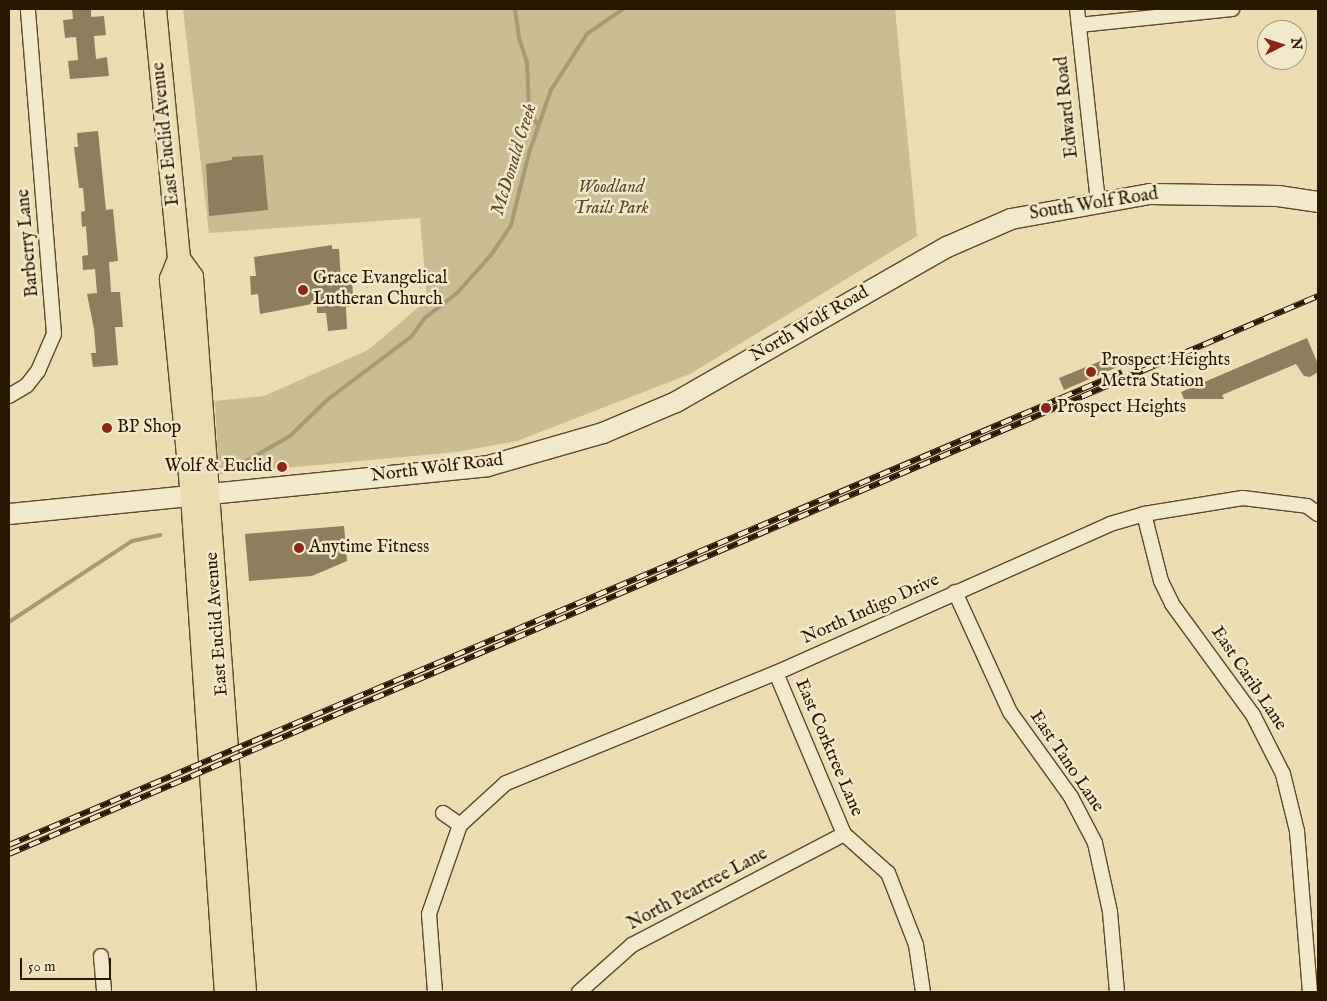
<!DOCTYPE html>
<style>
body{margin:0}
#map{position:relative;width:1327px;height:1001px;overflow:hidden;background:#ebddb1;font-family:"IM FELL English",serif}
div>[style]{position:absolute}
.green>*{inset:0;background:#cabc93}
.stream>*{height:4px;margin:-2px;padding:0 2px;transform-origin:2px;border-radius:2px;background:#a99a75}
.building>*{inset:0;background:#8e7e5d}
.roads{filter:drop-shadow(1px 0 #5a492d) drop-shadow(-1px 0 #5a492d) drop-shadow(0 1px #5a492d) drop-shadow(0 -1px #5a492d)}
.street>*{height:14px;margin:-7px;padding:0 7px;transform-origin:7px;border-radius:7px;background:#f2e9cc}
.secondary>*{height:20px;margin:-10px;padding:0 10px;transform-origin:10px;border-radius:10px;background:#f2e9cc}
.primary>*{height:22px;margin:-11px;padding:0 11px;transform-origin:11px;border-radius:11px;background:#ebddb1}
.rail>*{height:5.5px;margin-top:-2.75px;transform-origin:0;background:repeating-linear-gradient(90deg,#f2e9cc 0 11px,#291801 0 22px);box-sizing:border-box;border-block:1px solid #291801}
.dots>*{width:14px;height:14px;translate:-50% -50%;box-sizing:border-box;border:2px solid #f2e9cc;border-radius:50%}
span{translate:-50% -50%;white-space:nowrap;text-align:center;line-height:1.15;-webkit-text-stroke:5px #f2e9cc;paint-order:stroke}
.street-label{font-size:18px;color:#291801}
.park-label{font-size:18px;color:#59492d;font-style:italic}
.poi-label{font-size:18px;color:#291801}
.left{translate:0 -50%;text-align:left}
.right{translate:-100% -50%;text-align:right}
.water-label{font-size:19px;color:#5c4c2f;font-style:italic}
.frame{position:absolute;inset:0;border:10px solid #291801;pointer-events:none}
.north{position:absolute;left:1257px;top:20px;width:50px;height:50px;box-sizing:border-box;background:#f2e9cc;border:1px solid #a2957b;border-radius:50%;rotate:85deg;font-size:14px;font-weight:700;line-height:20px;text-align:center;color:#291801}
.north::after{content:'';display:block;margin:auto;width:18px;height:22px;background:#8f2418;clip-path:polygon(50% 0,100% 100%,50% 72%,0 100%)}
.scale{position:absolute;left:20px;top:958px;width:91px;height:22px;box-sizing:border-box;border:2px solid #291801;border-top:0;padding-left:6px;font-size:15px;line-height:18px;white-space:nowrap;color:#291801;-webkit-text-stroke:4px #f2e9cc;paint-order:stroke}
</style>
<div id="map">
<div class="green">
<i style="clip-path:polygon(183px 9px,895px 9px,917px 236px,690px 374px,517px 441px,457px 452px,219px 474px,215px 401px,264px 396px,368px 350px,427px 300px,420px 218px,209px 233px)"></i>
</div>
<div class="stream">
<i style="left:515px;top:9px;width:29px;rotate:82deg"></i>
<i style="left:519px;top:38px;width:25px;rotate:72deg"></i>
<i style="left:527px;top:62px;width:47px;rotate:87.6deg"></i>
<i style="left:529px;top:109px;width:19px;rotate:62deg"></i>
<i style="left:241px;top:464px;width:56px;rotate:-29.7deg"></i>
<i style="left:290px;top:436px;width:52px;rotate:-44.2deg"></i>
<i style="left:327px;top:400px;width:105px;rotate:-36.9deg"></i>
<i style="left:411px;top:337px;width:24px;rotate:-54deg"></i>
<i style="left:425px;top:318px;width:41px;rotate:-38deg"></i>
<i style="left:457px;top:293px;width:51px;rotate:-48.2deg"></i>
<i style="left:491px;top:255px;width:36px;rotate:-56deg"></i>
<i style="left:511px;top:225px;width:74px;rotate:-76deg"></i>
<i style="left:529px;top:153px;width:67px;rotate:-70.8deg"></i>
<i style="left:551px;top:90px;width:67px;rotate:-57.3deg"></i>
<i style="left:587px;top:34px;width:44px;rotate:-34.8deg"></i>
<i style="left:9px;top:622px;width:147px;rotate:-33.4deg"></i>
<i style="left:132px;top:541px;width:29px;rotate:-12deg"></i>
</div>
<div class="building">
<i style="clip-path:polygon(72px 9px,91px 9px,91px 17px,104px 16px,106px 35px,94px 36px,96px 59px,107px 57px,109px 76px,70px 79px,68px 61px,78px 60px,76px 37px,65px 38px,63px 20px,73px 19px)"></i>
<i style="clip-path:polygon(98px 131px,106px 210px,113px 209px,118px 261px,109px 262px,111px 292px,120px 292px,123px 327px,115px 327px,118px 365px,93px 367px,91px 353px,96px 353px,94px 329px,87px 294px,97px 293px,95px 269px,83px 270px,82px 256px,88px 255px,86px 226px,82px 227px,81px 212px,85px 211px,83px 188px,79px 188px,74px 147px,78px 147px,77px 133px)"></i>
<i style="clip-path:polygon(263px 155px,268px 210px,209px 216px,206px 164px,232px 160px,232px 157px)"></i>
<i style="clip-path:polygon(332px 245px,332px 249px,339px 249px,341px 281px,352px 281px,354px 306px,346px 307px,347px 329px,328px 331px,326px 313px,317px 313px,317px 303px,260px 314px,258px 294px,251px 295px,250px 276px,256px 276px,254px 257px)"></i>
<i style="clip-path:polygon(1307px 338px,1318px 364px,1318px 372px,1310px 377px,1304px 376px,1296px 364px,1222px 395px,1224px 399px,1184px 399px,1181px 392px)"></i>
<i style="clip-path:polygon(1118px 354px,1122px 365px,1064px 390px,1059px 378px)"></i>
<i style="clip-path:polygon(344px 526px,347px 561px,312px 576px,249px 581px,245px 534px)"></i>
</div>
<div class="roads">
<div class="street">
<i style="left:1077px;top:9px;width:193px;rotate:83.8deg"></i>
<i style="left:1079px;top:25px;width:154px;rotate:-6deg"></i>
<i style="left:9px;top:396px;width:21px;rotate:-31deg"></i>
<i style="left:27px;top:385px;width:18px;rotate:-52deg"></i>
<i style="left:38px;top:371px;width:40px;rotate:-66.6deg"></i>
<i style="left:54px;top:334px;width:326px;rotate:-94.6deg"></i>
<i style="left:1144px;top:514px;width:69px;rotate:75.8deg"></i>
<i style="left:1161px;top:581px;width:25px;rotate:64deg"></i>
<i style="left:1172px;top:604px;width:137px;rotate:53.9deg"></i>
<i style="left:1253px;top:715px;width:66px;rotate:63deg"></i>
<i style="left:1283px;top:774px;width:59px;rotate:76.2deg"></i>
<i style="left:1297px;top:831px;width:162px;rotate:85.4deg"></i>
<i style="left:955px;top:592px;width:132px;rotate:65.4deg"></i>
<i style="left:1010px;top:712px;width:105px;rotate:54.3deg"></i>
<i style="left:1071px;top:797px;width:52px;rotate:62.4deg"></i>
<i style="left:1095px;top:843px;width:71px;rotate:77.7deg"></i>
<i style="left:1110px;top:912px;width:80px;rotate:85deg"></i>
<i style="left:776px;top:673px;width:175px;rotate:67.1deg"></i>
<i style="left:844px;top:834px;width:59px;rotate:41.6deg"></i>
<i style="left:888px;top:873px;width:77px;rotate:68.7deg"></i>
<i style="left:916px;top:945px;width:48px;rotate:81.5deg"></i>
<i style="left:443px;top:813px;width:21px;rotate:35deg"></i>
<i style="left:101px;top:956px;width:36px;rotate:85deg"></i>
<i style="left:435px;top:992px;width:78px;rotate:-94.4deg"></i>
<i style="left:429px;top:914px;width:94px;rotate:-70.8deg"></i>
<i style="left:460px;top:825px;width:62px;rotate:-42.4deg"></i>
<i style="left:506px;top:783px;width:292px;rotate:-22.2deg"></i>
<i style="left:776px;top:673px;width:366px;rotate:-24deg"></i>
<i style="left:1110px;top:524px;width:35px;rotate:-16deg"></i>
<i style="left:1144px;top:514px;width:100px;rotate:-9.2deg"></i>
<i style="left:1243px;top:498px;width:64px;rotate:7.1deg"></i>
<i style="left:1307px;top:506px;width:14px;rotate:36deg"></i>
<i style="left:579px;top:992px;width:71px;rotate:-41.6deg"></i>
<i style="left:632px;top:945px;width:239px;rotate:-27.6deg"></i>
</div>
<div class="secondary">
<i style="left:9px;top:514px;width:481px;rotate:-5.7deg"></i>
<i style="left:488px;top:466px;width:120px;rotate:-16deg"></i>
<i style="left:603px;top:433px;width:79px;rotate:-23deg"></i>
<i style="left:676px;top:402px;width:312px;rotate:-29.8deg"></i>
<i style="left:947px;top:247px;width:70px;rotate:-23.6deg"></i>
<i style="left:1011px;top:219px;width:141px;rotate:-10.2deg"></i>
<i style="left:1150px;top:194px;width:128px;rotate:0.9deg"></i>
<i style="left:1278px;top:196px;width:40px;rotate:8.5deg"></i>
</div>
<div class="primary">
<i style="left:155px;top:9px;width:251px;rotate:84.5deg"></i>
<i style="left:179px;top:259px;width:22px;rotate:112deg"></i>
<i style="left:171px;top:279px;width:218px;rotate:84.5deg"></i>
<i style="left:192px;top:496px;width:497px;rotate:86.1deg"></i>
<i style="left:179px;top:259px;width:22px;rotate:54deg"></i>
<i style="left:192px;top:277px;width:717px;rotate:85.76deg"></i>
</div>
</div>
<div class="rail">
<i style="left:9px;top:845px;width:1209px;rotate:-23.02deg"></i>
<i style="left:9px;top:854px;width:1423px;rotate:-23.09deg"></i>
</div>
<div class="dots">
<i style="left:303px;top:290px;background:#8f2418"></i>
<i style="left:1091px;top:372px;background:#8f2418"></i>
<i style="left:1046px;top:408px;background:#8f2418"></i>
<i style="left:107px;top:428px;background:#8f2418"></i>
<i style="left:282px;top:467px;background:#8f2418"></i>
<i style="left:299px;top:548px;background:#8f2418"></i>
</div>
<div class="street-label">
<span style="left:1068px;top:107px;rotate:-96deg">Edward Road</span>
<span style="left:167px;top:134px;rotate:-96deg">East Euclid Avenue</span>
<span style="left:1094px;top:205px;rotate:-9deg">South Wolf Road</span>
<span style="left:29px;top:243px;rotate:-95deg">Barberry Lane</span>
<span style="left:810px;top:325px;rotate:-30deg">North Wolf Road</span>
<span style="left:437px;top:469px;rotate:-7deg">North Wolf Road</span>
<span style="left:871px;top:610px;rotate:-24deg">North Indigo Drive</span>
<span style="left:218px;top:624px;rotate:-94deg">East Euclid Avenue</span>
<span style="left:1248px;top:679px;rotate:56deg">East Carib Lane</span>
<span style="left:828px;top:748px;rotate:67deg">East Corktree Lane</span>
<span style="left:1066px;top:762px;rotate:56deg">East Tano Lane</span>
<span style="left:698px;top:890px;rotate:-28deg">North Peartree Lane</span>
</div>
<div class="park-label">
<span style="left:611px;top:199px">Woodland<br>Trails Park</span>
</div>
<div class="poi-label">
<span class="left" style="left:313px;top:290px">Grace Evangelical<br>Lutheran Church</span>
<span class="left" style="left:1101px;top:372px">Prospect Heights<br>Metra Station</span>
<span class="left" style="left:1057px;top:408px">Prospect Heights</span>
<span class="left" style="left:117px;top:428px">BP Shop</span>
<span class="right" style="left:272px;top:467px">Wolf &amp; Euclid</span>
<span class="left" style="left:309px;top:548px">Anytime Fitness</span>
</div>
<div class="water-label">
<span style="left:515px;top:160px;rotate:-73deg">McDonald Creek</span>
</div>
<div class="frame"></div>
<div class="north">N</div>
<div class="scale">50 m</div>
</div>
